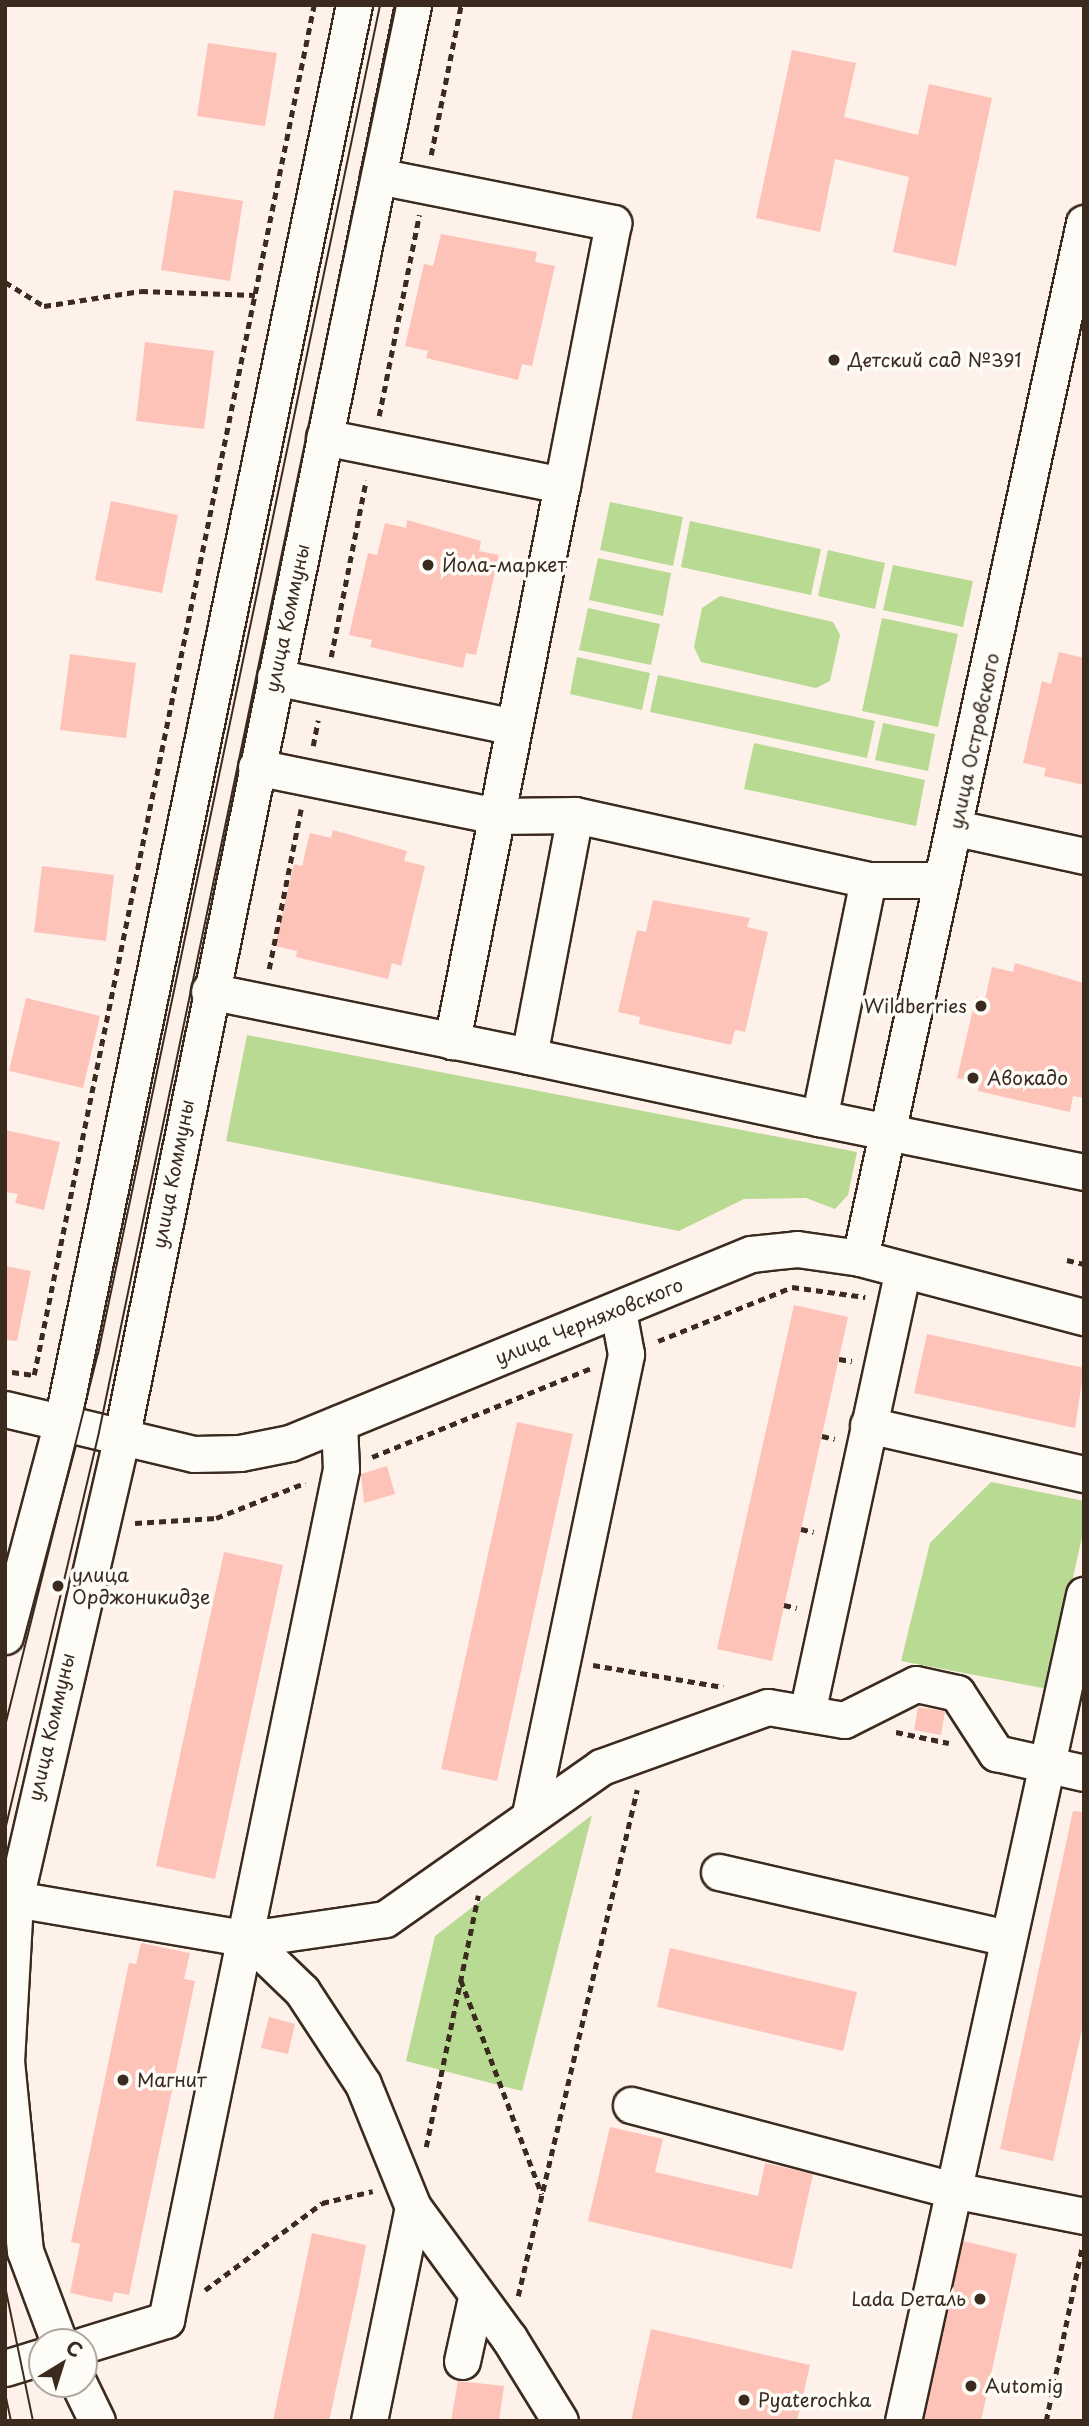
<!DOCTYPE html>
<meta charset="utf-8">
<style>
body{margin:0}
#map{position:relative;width:1089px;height:2426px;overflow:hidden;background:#fdf1ea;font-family:"Playpen Sans",sans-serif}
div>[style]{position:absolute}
.green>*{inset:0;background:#b9da93}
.building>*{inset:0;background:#fec3b8}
.path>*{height:4.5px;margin-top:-2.25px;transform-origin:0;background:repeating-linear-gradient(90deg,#3b2a1e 0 7px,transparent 0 12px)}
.roads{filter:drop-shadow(2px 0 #3b2a1e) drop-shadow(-2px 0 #3b2a1e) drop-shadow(0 2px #3b2a1e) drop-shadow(0 -2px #3b2a1e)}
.minor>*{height:35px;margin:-17.5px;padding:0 17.5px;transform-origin:17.5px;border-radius:17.5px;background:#fdfcf7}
.tram>*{height:2px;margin:-1px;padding:0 1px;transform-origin:1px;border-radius:1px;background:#3b2a1e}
.dots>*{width:19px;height:19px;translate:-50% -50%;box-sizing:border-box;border:4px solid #fdfcf7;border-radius:50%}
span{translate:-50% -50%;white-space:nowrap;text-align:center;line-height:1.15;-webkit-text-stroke:7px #fdfcf7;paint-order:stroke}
.poi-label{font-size:19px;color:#3b2a1e}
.left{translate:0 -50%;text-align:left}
.right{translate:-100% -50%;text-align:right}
.street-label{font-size:19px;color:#3b2a1e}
.frame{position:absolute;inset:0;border:7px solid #3b2a1e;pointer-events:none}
.north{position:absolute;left:28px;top:2328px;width:70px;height:70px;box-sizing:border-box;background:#fdfcf7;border:2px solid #afa8a0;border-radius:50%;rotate:38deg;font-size:19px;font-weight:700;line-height:28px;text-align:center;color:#3b2a1e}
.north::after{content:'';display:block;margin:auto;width:24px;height:32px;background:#3b2a1e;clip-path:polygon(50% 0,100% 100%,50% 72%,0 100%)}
</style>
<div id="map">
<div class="green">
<i style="clip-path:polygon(610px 502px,683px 517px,673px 566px,600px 550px)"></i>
<i style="clip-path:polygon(690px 521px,821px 549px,811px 595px,681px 567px)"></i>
<i style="clip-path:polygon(828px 550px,885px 563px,875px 609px,818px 596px)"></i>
<i style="clip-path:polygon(598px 558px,671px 573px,663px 616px,589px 600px)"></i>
<i style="clip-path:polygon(893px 565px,973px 581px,963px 627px,883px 610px)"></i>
<i style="clip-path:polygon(720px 596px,833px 622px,840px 635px,830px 681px,816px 688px,701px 662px,694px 647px,702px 608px)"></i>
<i style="clip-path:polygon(588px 608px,660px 624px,651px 665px,579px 650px)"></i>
<i style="clip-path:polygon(882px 618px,958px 634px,938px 727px,862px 711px)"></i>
<i style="clip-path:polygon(577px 657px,650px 673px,642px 710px,570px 694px)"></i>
<i style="clip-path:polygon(658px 675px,875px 721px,867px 758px,650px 712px)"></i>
<i style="clip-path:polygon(883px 723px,935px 734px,928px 771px,875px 760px)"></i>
<i style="clip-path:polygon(754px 743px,925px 780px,916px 826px,744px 789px)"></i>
<i style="clip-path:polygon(247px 1035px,857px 1152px,848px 1195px,835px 1209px,806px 1198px,744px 1199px,679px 1231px,226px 1141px)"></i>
<i style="clip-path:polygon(991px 1482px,1084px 1501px,1084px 1528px,1048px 1689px,901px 1661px,930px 1543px)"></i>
<i style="clip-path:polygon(592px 1815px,522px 2091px,406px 2061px,435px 1936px)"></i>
</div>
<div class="building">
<i style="clip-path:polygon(208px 43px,277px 53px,265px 126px,197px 116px)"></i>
<i style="clip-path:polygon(792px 50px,856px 63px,844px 117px,918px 135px,929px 84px,992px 98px,956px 266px,893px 252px,909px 177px,835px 159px,820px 232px,756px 218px)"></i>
<i style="clip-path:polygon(174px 190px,243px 201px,230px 281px,161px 270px)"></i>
<i style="clip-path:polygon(441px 234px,537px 252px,535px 262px,555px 266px,532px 366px,522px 364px,518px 380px,426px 358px,428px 351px,405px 346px,424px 264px,433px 266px)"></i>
<i style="clip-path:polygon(145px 342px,214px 351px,204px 429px,136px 421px)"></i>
<i style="clip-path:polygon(111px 501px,178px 515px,162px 593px,95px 580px)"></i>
<i style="clip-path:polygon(407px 520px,481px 541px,479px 551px,499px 555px,476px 655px,466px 653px,463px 668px,370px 647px,372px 640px,349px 635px,368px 553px,377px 555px,385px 523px,406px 528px)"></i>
<i style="clip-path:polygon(1059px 652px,1084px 658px,1084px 785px,1044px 776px,1046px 768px,1023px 763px,1042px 681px,1051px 684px)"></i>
<i style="clip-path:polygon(70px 654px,136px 663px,126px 738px,60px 730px)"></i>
<i style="clip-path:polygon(333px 830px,407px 851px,404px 861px,425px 866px,401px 966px,392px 963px,388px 979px,296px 957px,297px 951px,275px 946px,294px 864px,302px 866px,310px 833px,331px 838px)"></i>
<i style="clip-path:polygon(42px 866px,114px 875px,106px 941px,34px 932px)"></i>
<i style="clip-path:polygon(653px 900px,750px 918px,747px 927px,768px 932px,745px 1032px,735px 1030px,731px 1045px,639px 1024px,640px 1017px,618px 1012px,637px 930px,646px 932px)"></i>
<i style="clip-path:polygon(1015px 963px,1084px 983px,1084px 1098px,1073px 1096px,1070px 1112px,978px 1091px,979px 1083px,957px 1078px,976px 996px,985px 999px,992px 967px,1013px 972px)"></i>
<i style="clip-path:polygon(26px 998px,100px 1016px,83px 1088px,9px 1071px)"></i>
<i style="clip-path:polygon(5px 1130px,60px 1142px,44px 1210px,15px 1203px,18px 1194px,5px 1192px)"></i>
<i style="clip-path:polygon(5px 1266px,31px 1271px,17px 1341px,5px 1340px)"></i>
<i style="clip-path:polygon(794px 1305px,848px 1317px,772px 1661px,717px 1649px)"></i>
<i style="clip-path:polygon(927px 1334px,1084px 1368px,1075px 1428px,914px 1393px)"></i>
<i style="clip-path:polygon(517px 1422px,573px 1434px,497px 1781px,441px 1769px)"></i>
<i style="clip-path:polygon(387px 1466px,395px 1494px,364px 1503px,361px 1474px)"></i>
<i style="clip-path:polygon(224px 1552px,283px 1565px,215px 1879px,156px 1866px)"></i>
<i style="clip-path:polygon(918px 1707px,945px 1711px,941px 1735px,914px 1730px)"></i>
<i style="clip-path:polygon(1073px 1811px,1084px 1812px,1084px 2020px,1053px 2161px,1000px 2149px)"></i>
<i style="clip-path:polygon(141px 1943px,190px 1953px,184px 1979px,195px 1981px,129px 2295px,114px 2292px,112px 2302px,70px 2293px,80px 2244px,71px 2242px,129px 1963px,136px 1964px)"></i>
<i style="clip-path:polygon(670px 1948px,857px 1992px,843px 2051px,657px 2007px)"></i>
<i style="clip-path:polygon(269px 2017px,295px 2024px,288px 2054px,261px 2048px)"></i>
<i style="clip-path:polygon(610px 2127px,663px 2139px,655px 2172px,758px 2196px,765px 2163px,813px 2174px,792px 2269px,588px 2221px)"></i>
<i style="clip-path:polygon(312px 2233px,366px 2245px,358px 2287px,329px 2421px,273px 2421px)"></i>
<i style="clip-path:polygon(963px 2241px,1017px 2254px,981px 2421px,924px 2421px)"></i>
<i style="clip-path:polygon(651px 2329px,810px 2365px,797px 2421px,631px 2421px)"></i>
<i style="clip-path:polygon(458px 2381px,504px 2386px,499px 2421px,451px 2421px)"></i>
</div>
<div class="path">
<i style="left:431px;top:155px;width:153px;rotate:-78.7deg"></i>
<i style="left:5px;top:282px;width:46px;rotate:31.6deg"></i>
<i style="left:44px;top:306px;width:98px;rotate:-8.8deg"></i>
<i style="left:141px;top:291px;width:114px;rotate:2deg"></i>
<i style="left:379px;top:416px;width:205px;rotate:-78.7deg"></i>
<i style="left:331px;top:657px;width:180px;rotate:-78.8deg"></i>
<i style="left:313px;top:746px;width:26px;rotate:-79deg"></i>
<i style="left:269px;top:969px;width:163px;rotate:-78.7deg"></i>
<i style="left:1067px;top:1260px;width:17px;rotate:13deg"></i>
<i style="left:658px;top:1341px;width:144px;rotate:-21.9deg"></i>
<i style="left:792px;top:1287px;width:74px;rotate:7.8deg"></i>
<i style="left:839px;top:1359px;width:13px;rotate:9deg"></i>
<i style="left:12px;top:1372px;width:22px;rotate:8deg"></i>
<i style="left:34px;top:1375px;width:1398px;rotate:-78.45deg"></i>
<i style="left:822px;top:1436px;width:13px;rotate:13deg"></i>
<i style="left:372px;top:1457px;width:236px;rotate:-22.1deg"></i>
<i style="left:135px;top:1523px;width:81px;rotate:-3.5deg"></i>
<i style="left:216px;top:1518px;width:96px;rotate:-21.5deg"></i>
<i style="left:801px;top:1529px;width:13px;rotate:13deg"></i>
<i style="left:784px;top:1605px;width:13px;rotate:13deg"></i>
<i style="left:593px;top:1665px;width:132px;rotate:9.6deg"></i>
<i style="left:896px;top:1732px;width:54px;rotate:11.7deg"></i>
<i style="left:461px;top:1980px;width:229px;rotate:69.3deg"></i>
<i style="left:426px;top:2147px;width:257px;rotate:-78.3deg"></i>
<i style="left:205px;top:2290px;width:146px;rotate:-36.6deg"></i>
<i style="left:322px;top:2203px;width:52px;rotate:-13.2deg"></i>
<i style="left:518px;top:2296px;width:520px;rotate:-76.77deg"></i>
<i style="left:1046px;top:2421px;width:178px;rotate:-78.3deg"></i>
</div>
<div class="roads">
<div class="minor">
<i style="left:378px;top:176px;width:240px;rotate:11.3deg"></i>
<i style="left:613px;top:223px;width:267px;rotate:101deg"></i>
<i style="left:324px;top:437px;width:243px;rotate:11.4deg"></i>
<i style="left:562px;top:485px;width:567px;rotate:101.19deg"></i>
<i style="left:275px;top:677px;width:244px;rotate:11.8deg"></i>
<i style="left:256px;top:767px;width:245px;rotate:11.5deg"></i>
<i style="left:496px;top:816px;width:79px;rotate:-0.7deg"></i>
<i style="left:575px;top:815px;width:300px;rotate:12.5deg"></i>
<i style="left:868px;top:880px;width:74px"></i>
<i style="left:956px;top:828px;width:131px;rotate:12.3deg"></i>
<i style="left:868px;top:880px;width:243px;rotate:101.6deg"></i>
<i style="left:819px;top:1118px;width:270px;rotate:11.5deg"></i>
<i style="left:209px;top:991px;width:327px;rotate:11.5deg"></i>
<i style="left:529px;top:1056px;width:245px;rotate:-79.2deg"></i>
<i style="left:529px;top:1056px;width:297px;rotate:12.1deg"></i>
<i style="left:860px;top:1258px;width:1059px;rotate:-77.79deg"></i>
<i style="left:5px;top:1409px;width:194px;rotate:13.4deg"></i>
<i style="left:194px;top:1454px;width:46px;rotate:-1.2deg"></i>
<i style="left:240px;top:1453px;width:51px;rotate:-11.3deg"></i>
<i style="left:290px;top:1443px;width:498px;rotate:-22.3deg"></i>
<i style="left:751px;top:1254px;width:46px;rotate:-6.2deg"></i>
<i style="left:797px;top:1249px;width:64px;rotate:8.1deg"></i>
<i style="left:860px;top:1258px;width:232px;rotate:14.8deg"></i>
<i style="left:868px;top:1425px;width:221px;rotate:12.8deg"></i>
<i style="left:5px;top:1636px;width:221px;rotate:-75.1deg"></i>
<i style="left:62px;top:1422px;width:1447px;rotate:-78.36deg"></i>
<i style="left:807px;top:1713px;width:453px;rotate:-77.8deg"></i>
<i style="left:530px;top:1814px;width:470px;rotate:-78.2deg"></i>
<i style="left:626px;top:1354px;width:44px;rotate:-100.5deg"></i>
<i style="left:719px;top:1872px;width:296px;rotate:12.9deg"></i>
<i style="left:15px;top:1899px;width:236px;rotate:9.7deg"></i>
<i style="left:248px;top:1939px;width:138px;rotate:-8.3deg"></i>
<i style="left:385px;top:1919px;width:264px;rotate:-35.1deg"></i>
<i style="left:601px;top:1767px;width:177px;rotate:-19.8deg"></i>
<i style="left:768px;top:1707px;width:77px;rotate:9.7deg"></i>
<i style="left:844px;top:1720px;width:80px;rotate:-26.6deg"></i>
<i style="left:916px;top:1684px;width:42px;rotate:12.4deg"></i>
<i style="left:957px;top:1693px;width:72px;rotate:57deg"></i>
<i style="left:996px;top:1753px;width:90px;rotate:12.8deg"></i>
<i style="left:248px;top:1939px;width:75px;rotate:43.9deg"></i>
<i style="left:302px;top:1991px;width:111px;rotate:56.7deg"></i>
<i style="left:363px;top:2084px;width:133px;rotate:67.9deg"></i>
<i style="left:413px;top:2207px;width:162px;rotate:53.8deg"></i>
<i style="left:509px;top:2338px;width:97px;rotate:58.4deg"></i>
<i style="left:631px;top:2105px;width:333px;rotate:14.8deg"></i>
<i style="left:953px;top:2190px;width:134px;rotate:11.2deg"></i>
<i style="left:59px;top:2342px;width:97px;rotate:-110.5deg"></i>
<i style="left:25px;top:2251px;width:190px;rotate:-95.7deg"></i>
<i style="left:6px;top:2062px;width:163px;rotate:-86.8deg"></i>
<i style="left:15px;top:1899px;width:472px;rotate:-77deg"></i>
<i style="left:121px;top:1439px;width:1463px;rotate:-78.49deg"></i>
<i style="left:84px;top:2345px;width:86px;rotate:-17deg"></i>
<i style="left:166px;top:2320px;width:869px;rotate:-78.38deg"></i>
<i style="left:341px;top:1469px;width:46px;rotate:-92.5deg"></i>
<i style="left:462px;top:2361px;width:65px;rotate:-77.5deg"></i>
<i style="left:5px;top:2368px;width:39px;rotate:-17deg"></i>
<i style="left:79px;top:2384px;width:41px;rotate:64.1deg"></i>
<i style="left:369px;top:2421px;width:218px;rotate:-78.4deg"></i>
<i style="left:903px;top:2421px;width:846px;rotate:-77.64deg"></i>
</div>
</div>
<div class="tram">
<i style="left:5px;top:1726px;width:383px;rotate:-76deg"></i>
<i style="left:98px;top:1354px;width:1378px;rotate:-78.19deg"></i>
<i style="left:5px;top:1830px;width:409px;rotate:-76.7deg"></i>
<i style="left:99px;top:1432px;width:1458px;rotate:-78.24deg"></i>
<i style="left:5px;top:2286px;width:138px;rotate:78.3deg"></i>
<i style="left:5px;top:2393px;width:29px;rotate:78deg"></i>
</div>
<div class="dots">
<i style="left:834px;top:360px;background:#3b2a1e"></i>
<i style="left:428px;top:565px;background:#3b2a1e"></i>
<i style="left:981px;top:1006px;background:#3b2a1e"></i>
<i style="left:973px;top:1078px;background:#3b2a1e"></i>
<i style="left:58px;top:1586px;background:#3b2a1e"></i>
<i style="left:123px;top:2080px;background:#3b2a1e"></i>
<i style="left:980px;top:2299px;background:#3b2a1e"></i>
<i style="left:971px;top:2386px;background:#3b2a1e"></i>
<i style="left:744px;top:2400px;background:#3b2a1e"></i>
</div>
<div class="poi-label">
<span class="left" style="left:848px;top:360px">Детский сад №391</span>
<span class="left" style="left:442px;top:565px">Йола-маркет</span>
<span class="right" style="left:967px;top:1006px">Wildberries</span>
<span class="left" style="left:987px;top:1078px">Авокадо</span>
<span class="left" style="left:72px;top:1586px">улица<br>Орджоникидзе</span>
<span class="left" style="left:137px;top:2080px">Магнит</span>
<span class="right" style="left:966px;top:2299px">Lada Dеталь</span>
<span class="left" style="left:985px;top:2386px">Automig</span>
<span class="left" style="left:758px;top:2400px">Pyaterochka</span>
</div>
<div class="street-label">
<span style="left:287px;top:618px;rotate:-78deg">улица Коммуны</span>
<span style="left:974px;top:741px;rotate:-78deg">улица Островского</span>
<span style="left:173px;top:1174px;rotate:-79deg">улица Коммуны</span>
<span style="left:589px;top:1321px;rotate:-22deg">улица Черняховского</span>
<span style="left:51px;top:1727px;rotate:-77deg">улица Коммуны</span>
</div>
<div class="frame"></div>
<div class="north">С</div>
</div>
